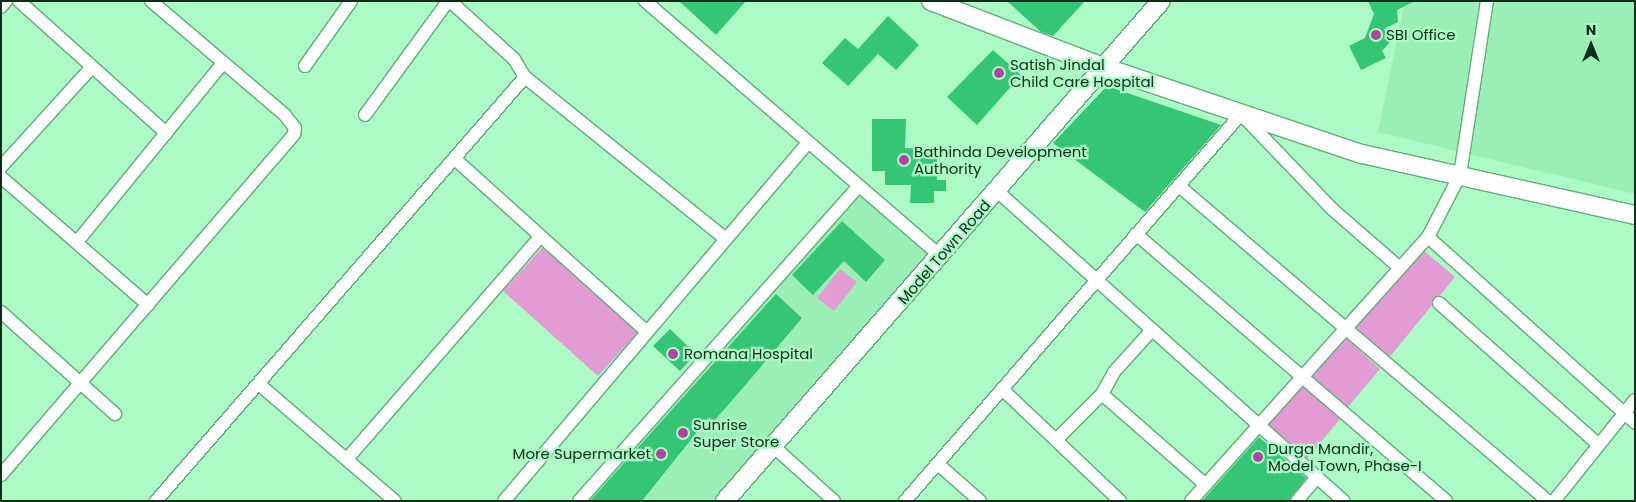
<!DOCTYPE html>
<style>
body{margin:0}
#map{position:relative;width:1636px;height:502px;overflow:hidden;background:#acfac5;font-family:Poppins,sans-serif}
div>[style]{position:absolute}
.built>*{inset:0;background:#9aefb6}
.green>*{inset:0;background:#e39bd4}
.building>*{inset:0;background:#34c575}
.roads{filter:drop-shadow(1px 0 #61ad7b) drop-shadow(-1px 0 #61ad7b) drop-shadow(0 1px #61ad7b) drop-shadow(0 -1px #61ad7b)}
.street>*{height:12px;margin:-6px;padding:0 6px;transform-origin:6px;border-radius:6px;background:#fff}
.secondary>*{height:18px;margin:-9px;padding:0 9px;transform-origin:9px;border-radius:9px;background:#fff}
.dots>*{width:14px;height:14px;translate:-50% -50%;box-sizing:border-box;border:2px solid #acfac5;border-radius:50%}
span{translate:-50% -50%;white-space:nowrap;text-align:center;line-height:1.15;-webkit-text-stroke:4.5px #acfac5;paint-order:stroke}
.poi-label{font-size:15px;color:#0c2d19}
.left{translate:0 -50%;text-align:left}
.right{translate:-100% -50%;text-align:right}
.street-label{font-size:15px;color:#0c2d19}
.frame{position:absolute;inset:0;border:2px solid #0c2d19;pointer-events:none}
.north{position:absolute;left:1566px;top:20px;width:50px;height:50px;-webkit-text-stroke:4px #acfac5;paint-order:stroke;rotate:0deg;font-size:14px;font-weight:700;line-height:20px;text-align:center;color:#0c2d19}
.north::after{content:'';display:block;margin:auto;width:18px;height:22px;background:#0c2d19;clip-path:polygon(50% 0,100% 100%,50% 72%,0 100%)}
</style>
<div id="map">
<div class="built">
<i style="clip-path:polygon(1405px 1px,1635px 1px,1635px 194px,1378px 132px)"></i>
<i style="clip-path:polygon(859px 186px,940px 256px,724px 501px,579px 501px)"></i>
</div>
<div class="green">
<i style="clip-path:polygon(543px 247px,638px 332px,598px 376px,503px 291px)"></i>
<i style="clip-path:polygon(1423px 250px,1455px 277px,1388px 359px,1351px 328px)"></i>
<i style="clip-path:polygon(840px 269px,857px 282px,834px 311px,817px 298px)"></i>
<i style="clip-path:polygon(1344px 336px,1380px 369px,1348px 407px,1309px 376px)"></i>
<i style="clip-path:polygon(1302px 376px,1344px 414px,1303px 464px,1257px 427px)"></i>
</div>
<div class="building">
<i style="clip-path:polygon(679px 1px,746px 1px,716px 35px)"></i>
<i style="clip-path:polygon(1007px 1px,1085px 1px,1053px 36px,1041px 32px)"></i>
<i style="clip-path:polygon(1368px 1px,1415px 1px,1397px 10px,1398px 22px,1384px 29px,1390px 42px,1382px 51px,1386px 58px,1361px 70px,1349px 46px,1365px 38px,1374px 14px)"></i>
<i style="clip-path:polygon(888px 16px,919px 45px,896px 70px,878px 54px,848px 86px,822px 63px,845px 38px,858px 49px)"></i>
<i style="clip-path:polygon(993px 50px,1021px 75px,977px 125px,947px 97px)"></i>
<i style="clip-path:polygon(1107px 86px,1221px 125px,1145px 212px,1053px 143px)"></i>
<i style="clip-path:polygon(872px 119px,906px 119px,905px 148px,937px 149px,937px 180px,946px 180px,946px 191px,934px 191px,934px 203px,910px 203px,911px 185px,885px 185px,885px 171px,872px 171px)"></i>
<i style="clip-path:polygon(842px 221px,885px 260px,866px 282px,844px 261px,813px 295px,792px 275px)"></i>
<i style="clip-path:polygon(776px 294px,802px 318px,742px 389px,714px 421px,709px 417px,642px 501px,590px 501px)"></i>
<i style="clip-path:polygon(670px 329px,696px 354px,680px 371px,653px 346px)"></i>
<i style="clip-path:polygon(1259px 437px,1306px 478px,1289px 501px,1202px 501px)"></i>
</div>
<div class="roads">
<div class="street">
<i style="left:19px;top:1px;width:198px;rotate:41.9deg"></i>
<i style="left:450px;top:1px;width:86px;rotate:42.2deg"></i>
<i style="left:514px;top:59px;width:21px;rotate:59deg"></i>
<i style="left:645px;top:1px;width:390px;rotate:40.8deg"></i>
<i style="left:1px;top:7px;width:8px;rotate:-50deg"></i>
<i style="left:305px;top:66px;width:80px;rotate:-54.7deg"></i>
<i style="left:365px;top:115px;width:141px;rotate:-53.9deg"></i>
<i style="left:455px;top:159px;width:258px;rotate:42deg"></i>
<i style="left:1px;top:167px;width:135px;rotate:-47.7deg"></i>
<i style="left:1px;top:177px;width:195px;rotate:41deg"></i>
<i style="left:1179px;top:186px;width:485px;rotate:40.5deg"></i>
<i style="left:997px;top:191px;width:465px;rotate:41.8deg"></i>
<i style="left:1136px;top:234px;width:409px;rotate:40.7deg"></i>
<i style="left:1428px;top:237px;width:278px;rotate:41.9deg"></i>
<i style="left:77px;top:242px;width:231px;rotate:-50.8deg"></i>
<i style="left:1439px;top:303px;width:213px;rotate:41.6deg"></i>
<i style="left:1px;top:312px;width:153px;rotate:41.8deg"></i>
<i style="left:260px;top:385px;width:178px;rotate:40.7deg"></i>
<i style="left:1002px;top:389px;width:163px;rotate:43.5deg"></i>
<i style="left:1102px;top:394px;width:138px;rotate:41.2deg"></i>
<i style="left:1056px;top:440px;width:65px;rotate:-45deg"></i>
<i style="left:1102px;top:394px;width:25px;rotate:-61deg"></i>
<i style="left:1114px;top:372px;width:57px;rotate:-47.9deg"></i>
<i style="left:773px;top:446px;width:82px;rotate:42deg"></i>
<i style="left:347px;top:459px;width:294px;rotate:-49deg"></i>
<i style="left:938px;top:464px;width:56px;rotate:41.4deg"></i>
<i style="left:1px;top:475px;width:450px;rotate:-49.3deg"></i>
<i style="left:294px;top:134px;width:6px;rotate:-81deg"></i>
<i style="left:295px;top:128px;width:16px;rotate:-128deg"></i>
<i style="left:285px;top:115px;width:176px;rotate:-139.6deg"></i>
<i style="left:156px;top:501px;width:562px;rotate:-48.97deg"></i>
<i style="left:525px;top:77px;width:258px;rotate:38.9deg"></i>
<i style="left:504px;top:501px;width:470px;rotate:-49.7deg"></i>
<i style="left:579px;top:501px;width:421px;rotate:-48.4deg"></i>
<i style="left:905px;top:501px;width:513px;rotate:-49.03deg"></i>
<i style="left:1241px;top:114px;width:132px;rotate:46.2deg"></i>
<i style="left:1332px;top:209px;width:90px;rotate:40.9deg"></i>
<i style="left:1191px;top:501px;width:355px;rotate:-48.1deg"></i>
<i style="left:1428px;top:237px;width:70px;rotate:-62.7deg"></i>
<i style="left:1460px;top:175px;width:176px;rotate:-81.2deg"></i>
<i style="left:1297px;top:501px;width:31px;rotate:-50deg"></i>
<i style="left:1554px;top:501px;width:129px;rotate:-51.3deg"></i>
</div>
<div class="secondary">
<i style="left:931px;top:1px;width:184px;rotate:21deg"></i>
<i style="left:1103px;top:67px;width:273px;rotate:18.6deg"></i>
<i style="left:1362px;top:154px;width:280px;rotate:12.6deg"></i>
<i style="left:725px;top:501px;width:663px;rotate:-48.91deg"></i>
</div>
</div>
<div class="dots">
<i style="left:1376px;top:35px;background:#b143a1"></i>
<i style="left:999px;top:73px;background:#b143a1"></i>
<i style="left:904px;top:160px;background:#b143a1"></i>
<i style="left:673px;top:354px;background:#b143a1"></i>
<i style="left:683px;top:433px;background:#b143a1"></i>
<i style="left:661px;top:454px;background:#b143a1"></i>
<i style="left:1258px;top:457px;background:#b143a1"></i>
</div>
<div class="poi-label">
<span class="left" style="left:1386px;top:35px">SBI Office</span>
<span class="left" style="left:1010px;top:73px">Satish Jindal<br>Child Care Hospital</span>
<span class="left" style="left:914px;top:160px">Bathinda Development<br>Authority</span>
<span class="left" style="left:684px;top:354px">Romana Hospital</span>
<span class="left" style="left:693px;top:433px">Sunrise<br>Super Store</span>
<span class="left" style="left:1268px;top:457px">Durga Mandir,<br>Model Town, Phase-I</span>
<span class="right" style="left:651px;top:454px">More Supermarket</span>
</div>
<div class="street-label">
<span style="left:944px;top:252px;rotate:-49deg">Model Town Road</span>
</div>
<div class="frame"></div>
<div class="north">N</div>
</div>
